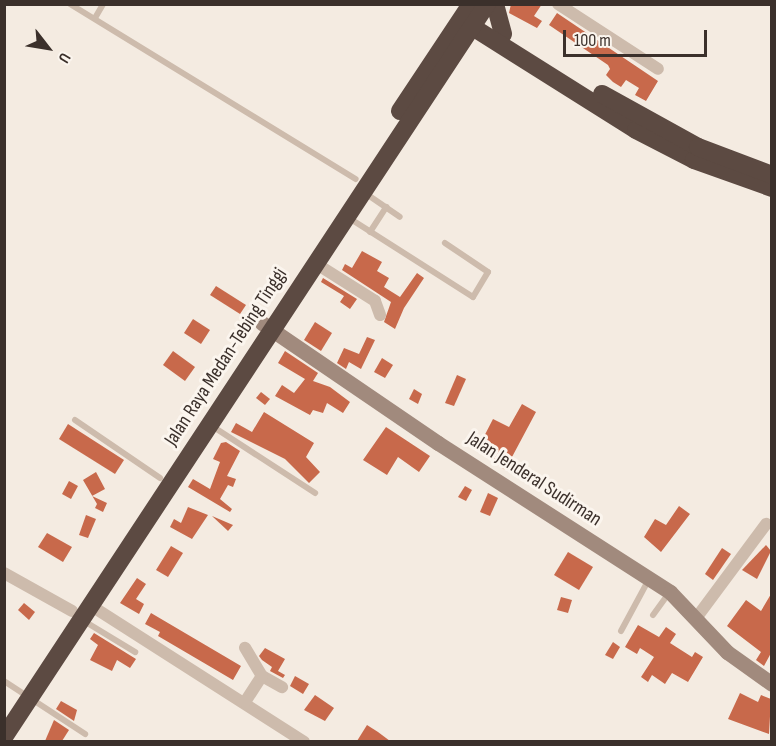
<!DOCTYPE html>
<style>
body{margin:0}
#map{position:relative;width:776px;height:746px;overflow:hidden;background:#f4ebe1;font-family:"Sofia Sans Condensed",sans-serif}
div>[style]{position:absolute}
.building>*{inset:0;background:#c8694b}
.lane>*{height:6px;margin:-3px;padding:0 3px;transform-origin:3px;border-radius:3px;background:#cdbbac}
.street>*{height:12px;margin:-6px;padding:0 6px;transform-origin:6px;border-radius:6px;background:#cdbbac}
.secondary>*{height:15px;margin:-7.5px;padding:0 7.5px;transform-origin:7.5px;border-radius:7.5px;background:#a18a7d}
.highway>*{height:18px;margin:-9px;padding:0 9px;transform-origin:9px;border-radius:9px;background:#5c4a42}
span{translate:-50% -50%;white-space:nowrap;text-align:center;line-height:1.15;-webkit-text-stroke:6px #fbf5ee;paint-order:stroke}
.street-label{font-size:20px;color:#3b302b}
.frame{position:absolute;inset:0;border:6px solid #3b302b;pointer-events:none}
.north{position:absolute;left:18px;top:18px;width:60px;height:60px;-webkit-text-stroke:4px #fbf5ee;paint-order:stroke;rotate:121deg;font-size:16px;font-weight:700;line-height:24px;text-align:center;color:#3b302b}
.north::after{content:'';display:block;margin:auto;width:21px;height:27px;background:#3b302b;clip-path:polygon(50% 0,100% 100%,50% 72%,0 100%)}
.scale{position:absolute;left:563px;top:30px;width:144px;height:27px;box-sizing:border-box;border:3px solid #3b302b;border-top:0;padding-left:8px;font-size:18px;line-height:21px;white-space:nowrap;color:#3b302b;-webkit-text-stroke:4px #fbf5ee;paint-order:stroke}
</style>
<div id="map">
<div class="building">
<i style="clip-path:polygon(511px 4px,542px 4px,534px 16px,542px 21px,537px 28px,509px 13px)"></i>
<i style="clip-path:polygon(557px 13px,658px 81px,646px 101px,635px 95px,639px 88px,626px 80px,621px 87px,613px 82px,606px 75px,610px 69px,608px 65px,549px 25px)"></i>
<i style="clip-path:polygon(362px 251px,382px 262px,377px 271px,389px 278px,384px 287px,400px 297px,417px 273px,424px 278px,404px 308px,395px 329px,384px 322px,391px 302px,342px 270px,345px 264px,352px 268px)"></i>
<i style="clip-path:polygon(323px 278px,357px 299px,350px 309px,340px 302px,344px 296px,321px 282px)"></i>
<i style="clip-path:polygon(216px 286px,246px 305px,240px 314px,210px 295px)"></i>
<i style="clip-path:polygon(193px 319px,210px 330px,201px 344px,184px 333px)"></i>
<i style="clip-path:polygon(315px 322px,332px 333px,321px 351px,304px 340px)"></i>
<i style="clip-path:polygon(367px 337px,375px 340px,361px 369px,349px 362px,346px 369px,337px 363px,344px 348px,359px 354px)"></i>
<i style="clip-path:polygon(173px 351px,195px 367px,185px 381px,163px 365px)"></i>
<i style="clip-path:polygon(285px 351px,318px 373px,313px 381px,330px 387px,350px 402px,343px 413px,327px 403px,323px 413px,313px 410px,310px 415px,275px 396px,282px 385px,294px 393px,305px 379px,278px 363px)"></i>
<i style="clip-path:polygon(382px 358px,393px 365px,385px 378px,374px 372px)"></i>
<i style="clip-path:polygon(457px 375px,466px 379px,454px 406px,445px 403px)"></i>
<i style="clip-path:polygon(414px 389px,422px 394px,418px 404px,409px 399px)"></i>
<i style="clip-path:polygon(261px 392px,270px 399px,265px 405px,256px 398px)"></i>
<i style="clip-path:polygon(522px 404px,536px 412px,505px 470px,477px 450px,493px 419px,509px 427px)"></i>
<i style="clip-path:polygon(264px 412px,314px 443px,306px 457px,320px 472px,309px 483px,285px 459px,231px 432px,236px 423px,252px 432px)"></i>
<i style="clip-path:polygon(68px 424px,124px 460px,115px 474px,59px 439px)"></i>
<i style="clip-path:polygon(386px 427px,430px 456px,419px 472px,398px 457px,387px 475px,363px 460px)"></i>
<i style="clip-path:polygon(226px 442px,240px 451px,227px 476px,236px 479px,233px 487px,228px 485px,220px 499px,232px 509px,230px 512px,188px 487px,193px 479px,210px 489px,220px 462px,213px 459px,221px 443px)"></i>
<i style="clip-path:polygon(96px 472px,105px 489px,92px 496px,107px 503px,103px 512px,95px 508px,97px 504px,83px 480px)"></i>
<i style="clip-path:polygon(69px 481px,78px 486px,71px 499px,62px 494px)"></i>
<i style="clip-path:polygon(465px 486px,472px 490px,466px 501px,458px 497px)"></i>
<i style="clip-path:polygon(488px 493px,498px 498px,490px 516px,480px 512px)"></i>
<i style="clip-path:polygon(679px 506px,690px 514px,661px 552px,644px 537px,655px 519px,666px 525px)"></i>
<i style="clip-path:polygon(188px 507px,208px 515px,192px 539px,170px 527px,174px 519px,181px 523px)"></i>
<i style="clip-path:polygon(86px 515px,96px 519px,88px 538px,79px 535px)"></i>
<i style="clip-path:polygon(212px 516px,233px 525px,228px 531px)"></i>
<i style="clip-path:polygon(47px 533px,72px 547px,63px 562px,38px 547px)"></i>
<i style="clip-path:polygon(766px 545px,771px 551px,757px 579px,742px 570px)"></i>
<i style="clip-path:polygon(171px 546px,183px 553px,168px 577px,156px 570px)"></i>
<i style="clip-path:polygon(722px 548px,731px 554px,713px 580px,705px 574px)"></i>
<i style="clip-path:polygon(568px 552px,593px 567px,579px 590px,554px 575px)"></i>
<i style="clip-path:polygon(137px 578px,146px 584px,136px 599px,144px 604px,139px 614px,120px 603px)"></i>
<i style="clip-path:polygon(771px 594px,771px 653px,764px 666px,756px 660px,761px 652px,727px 626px,746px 600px,761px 611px)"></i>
<i style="clip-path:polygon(561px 597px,572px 600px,568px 613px,557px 610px)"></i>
<i style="clip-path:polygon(24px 603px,35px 612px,29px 620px,18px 610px)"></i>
<i style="clip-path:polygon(151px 613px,241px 666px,233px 680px,158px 636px,160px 632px,145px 624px)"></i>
<i style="clip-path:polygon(638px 625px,659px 637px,666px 627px,676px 634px,670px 643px,692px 657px,695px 652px,703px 657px,688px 682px,672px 673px,665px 684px,652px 675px,648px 682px,641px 677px,654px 657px,640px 648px,637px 654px,625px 647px)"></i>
<i style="clip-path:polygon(94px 633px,136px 659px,130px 668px,117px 660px,112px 671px,90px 660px,98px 645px,90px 639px)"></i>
<i style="clip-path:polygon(613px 642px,620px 647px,613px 659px,605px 655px)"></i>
<i style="clip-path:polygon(265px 648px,285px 659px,278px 671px,285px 675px,283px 678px,270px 671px,272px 667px,262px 660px,259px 656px)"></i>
<i style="clip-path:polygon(295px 676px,309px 684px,303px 694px,290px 686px)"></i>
<i style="clip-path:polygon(740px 693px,758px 702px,761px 695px,771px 699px,769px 734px,728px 719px)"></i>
<i style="clip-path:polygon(315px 695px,334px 708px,325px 721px,304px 710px)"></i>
<i style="clip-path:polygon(61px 701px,77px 710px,74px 721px,56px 709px)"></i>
<i style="clip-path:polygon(54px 720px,69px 730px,62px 741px,45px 741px)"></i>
<i style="clip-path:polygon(367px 725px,378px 732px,390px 741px,357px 741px)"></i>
</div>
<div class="lane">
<i style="left:70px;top:4px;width:335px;rotate:31.5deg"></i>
<i style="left:95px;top:18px;width:16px;rotate:-60deg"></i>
<i style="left:365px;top:193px;width:42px;rotate:34.4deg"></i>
<i style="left:349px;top:218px;width:147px;rotate:32.5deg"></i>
<i style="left:473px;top:297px;width:29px;rotate:-59deg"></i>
<i style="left:488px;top:272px;width:52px;rotate:-146deg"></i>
<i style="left:370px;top:232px;width:30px;rotate:-57deg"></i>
<i style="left:75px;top:420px;width:103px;rotate:34.3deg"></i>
<i style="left:212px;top:426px;width:123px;rotate:33deg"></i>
<i style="left:653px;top:615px;width:29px;rotate:-54deg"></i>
<i style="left:84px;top:621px;width:60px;rotate:31.3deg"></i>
<i style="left:621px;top:631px;width:59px;rotate:-61.7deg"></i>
<i style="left:4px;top:681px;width:97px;rotate:33.2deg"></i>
</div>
<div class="street">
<i style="left:558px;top:4px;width:119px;rotate:33deg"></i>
<i style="left:315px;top:263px;width:71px;rotate:32.3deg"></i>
<i style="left:375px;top:301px;width:15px;rotate:70deg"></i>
<i style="left:4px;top:573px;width:78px;rotate:29.2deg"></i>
<i style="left:90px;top:605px;width:254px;rotate:32.6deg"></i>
<i style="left:697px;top:617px;width:116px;rotate:-53.4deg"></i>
<i style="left:262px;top:676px;width:23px;rotate:29deg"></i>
<i style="left:245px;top:702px;width:31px;rotate:-57deg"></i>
<i style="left:262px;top:676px;width:33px;rotate:-121deg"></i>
</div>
<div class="secondary">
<i style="left:262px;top:323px;width:213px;rotate:34.3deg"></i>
<i style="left:438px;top:443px;width:276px;rotate:32.7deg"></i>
<i style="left:670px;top:592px;width:83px;rotate:46.5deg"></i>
<i style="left:727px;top:652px;width:55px;rotate:35.4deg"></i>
</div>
<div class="highway">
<i style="left:495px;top:4px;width:31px;rotate:75deg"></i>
<i style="left:463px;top:21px;width:204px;rotate:32.2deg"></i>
<i style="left:636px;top:130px;width:65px;rotate:27.3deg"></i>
<i style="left:694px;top:160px;width:83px;rotate:19.7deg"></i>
<i style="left:602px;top:94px;width:110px;rotate:28.9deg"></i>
<i style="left:698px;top:147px;width:79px;rotate:20.7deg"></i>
<i style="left:400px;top:111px;width:128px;rotate:-56.4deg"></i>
<i style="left:4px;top:737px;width:878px;rotate:-56.62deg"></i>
</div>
<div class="street-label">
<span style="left:226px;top:357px;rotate:-57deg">Jalan Raya Medan-Tebing Tinggi</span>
<span style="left:534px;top:479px;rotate:33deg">Jalan Jenderal Sudirman</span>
</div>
<div class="frame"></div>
<div class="north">U</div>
<div class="scale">100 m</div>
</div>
